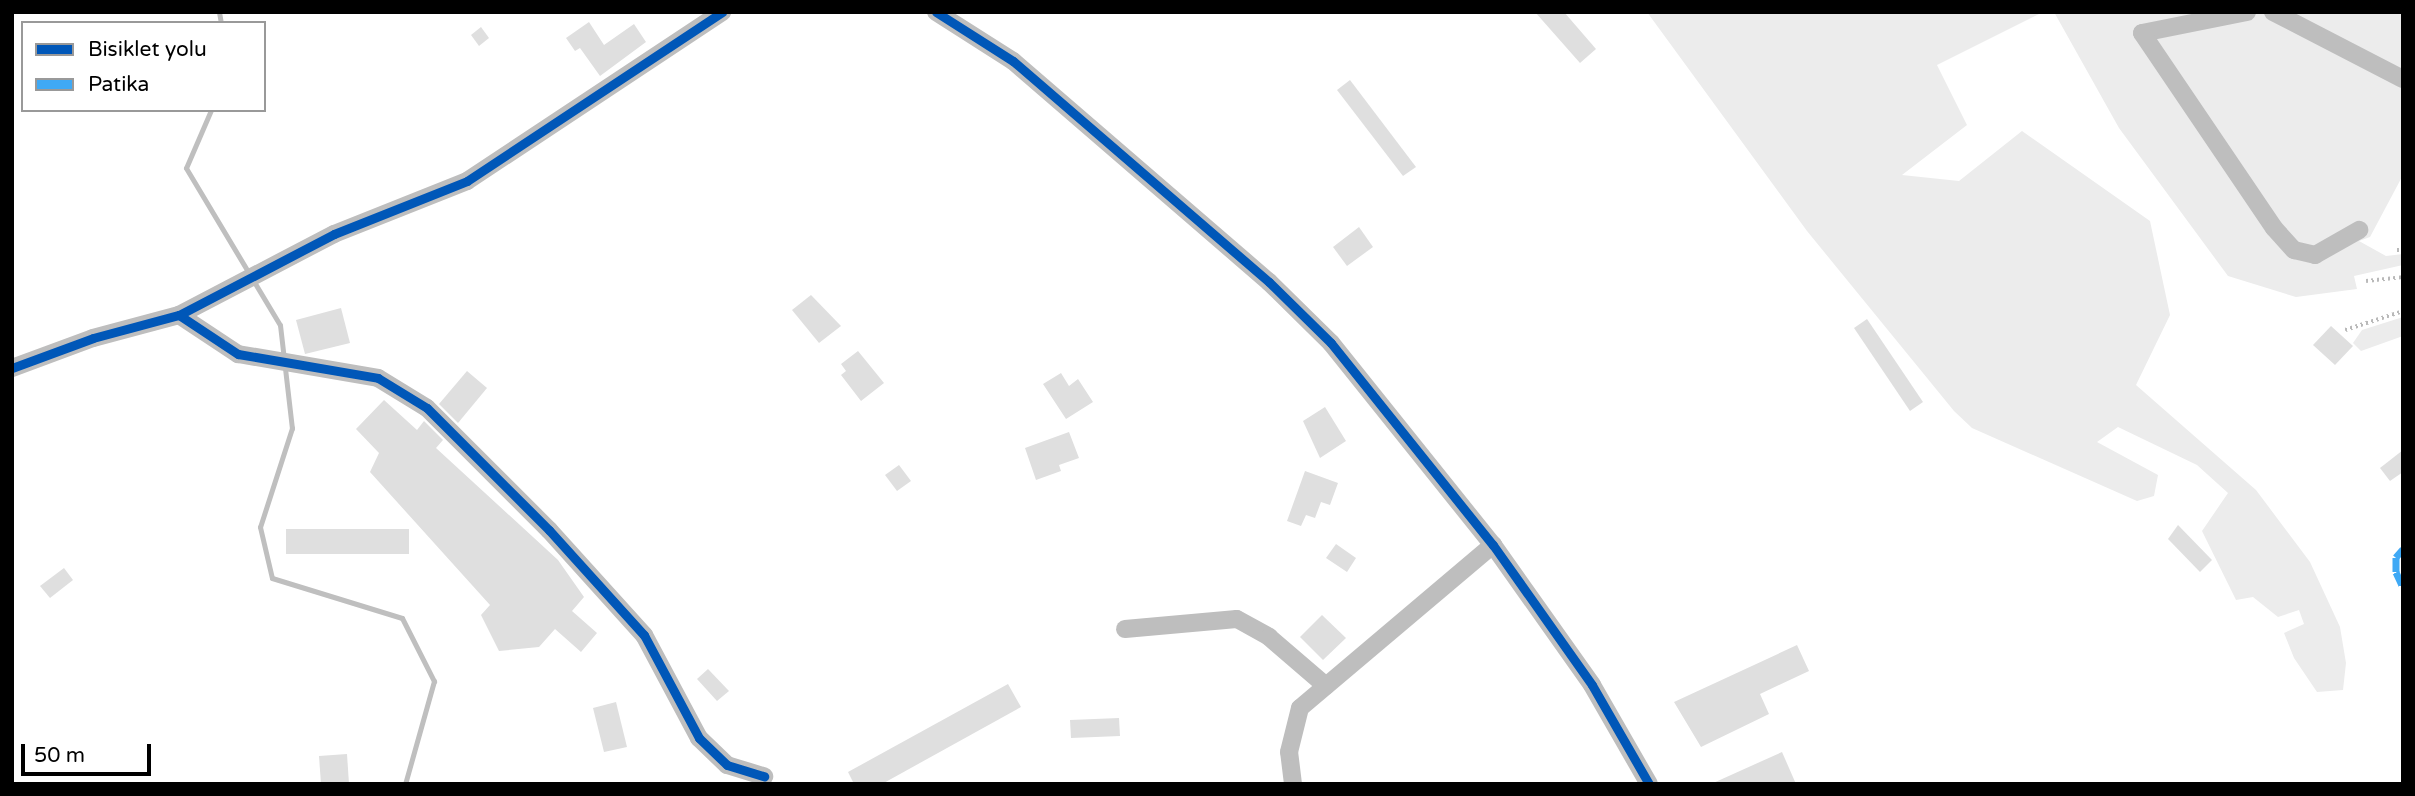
<!DOCTYPE html>
<style>
body{margin:0}
#map{position:relative;width:2415px;height:796px;overflow:hidden;background:#fff;font-family:"Varela Round",sans-serif}
div>[style]{position:absolute}
.green>*{inset:0;background:#ececec}
.stream>*{height:5px;margin:-2.5px;padding:0 2.5px;transform-origin:2.5px;border-radius:2.5px;background:#bfbfbf}
.building>*{inset:0;background:#dfdfdf}
.path>*{height:3.5px;margin-top:-1.75px;transform-origin:0;background:repeating-linear-gradient(90deg,#b9b9b9 0 2px,transparent 0 5.5px)}
.minor>*{height:18px;margin:-9px;padding:0 9px;transform-origin:9px;border-radius:9px;background:#bebebe}
.quiet>*{height:7px;margin-top:-3.5px;transform-origin:0;background:repeating-linear-gradient(90deg,#3fa9f5 0 14px,transparent 0 21px)}
.cycleway>*{height:9px;margin:-4.5px;padding:0 4.5px;transform-origin:4.5px;border-radius:4.5px;background:#0057b8}
span{translate:-50% -50%;white-space:nowrap;text-align:center;line-height:1.15;-webkit-text-stroke:5px #fff;paint-order:stroke}
.frame{position:absolute;inset:0;border:14px solid #000;pointer-events:none}
.legend{position:absolute;left:21px;top:21px;width:245px;height:91px;box-sizing:border-box;background:#fff;border:2px solid #999;margin:0;padding:9px 12px;list-style:none;font-size:21px;color:#000}
.legend li{display:flex;align-items:center;gap:14px;height:35px}
.legend b{width:35px;border:2px solid #999}
.scale{position:absolute;left:21px;top:744px;width:130px;height:32px;box-sizing:border-box;border:4px solid #000;border-top:0;padding-left:9px;font-size:21px;line-height:24px;white-space:nowrap;color:#000;-webkit-text-stroke:5px #fff;paint-order:stroke}
</style>
<div id="map">
<div class="green">
<i style="clip-path:polygon(1647px 12px,2043px 12px,1937px 65px,1967px 125px,1902px 175px,1959px 181px,2022px 131px,2150px 221px,2170px 315px,2136px 385px,2256px 490px,2310px 562px,2340px 627px,2346px 663px,2343px 690px,2317px 692px,2294px 658px,2284px 633px,2304px 624px,2299px 610px,2278px 617px,2253px 597px,2236px 600px,2202px 531px,2228px 493px,2197px 465px,2118px 427px,2097px 442px,2158px 475px,2154px 496px,2137px 501px,1972px 428px,1954px 411px,1807px 231px)"></i>
<i style="clip-path:polygon(2054px 12px,2403px 12px,2403px 175px,2370px 237px,2359px 241px,2386px 256px,2403px 254px,2403px 265px,2354px 276px,2357px 289px,2296px 297px,2228px 276px,2119px 128px)"></i>
<i style="clip-path:polygon(2403px 317px,2403px 336px,2361px 351px,2353px 343px,2362px 330px)"></i>
</div>
<div class="stream">
<i style="left:219px;top:12px;width:11px;rotate:80deg"></i>
<i style="left:211px;top:110px;width:63px;rotate:113.3deg"></i>
<i style="left:186px;top:168px;width:183px;rotate:59.1deg"></i>
<i style="left:280px;top:325px;width:104px;rotate:83.4deg"></i>
<i style="left:292px;top:428px;width:104px;rotate:107.9deg"></i>
<i style="left:260px;top:527px;width:52px;rotate:76.8deg"></i>
<i style="left:272px;top:578px;width:136px;rotate:17.1deg"></i>
<i style="left:402px;top:618px;width:71px;rotate:63.1deg"></i>
<i style="left:434px;top:681px;width:107px;rotate:105.7deg"></i>
</div>
<div class="building">
<i style="clip-path:polygon(1535px 12px,1564px 12px,1596px 49px,1580px 63px)"></i>
<i style="clip-path:polygon(589px 22px,604px 45px,634px 24px,646px 42px,600px 76px,580px 48px,575px 51px,566px 38px)"></i>
<i style="clip-path:polygon(481px 27px,489px 38px,479px 46px,471px 35px)"></i>
<i style="clip-path:polygon(1350px 80px,1416px 167px,1403px 176px,1337px 90px)"></i>
<i style="clip-path:polygon(1359px 227px,1373px 247px,1347px 266px,1333px 247px)"></i>
<i style="clip-path:polygon(811px 295px,841px 326px,819px 343px,792px 310px)"></i>
<i style="clip-path:polygon(341px 308px,350px 343px,305px 354px,296px 320px)"></i>
<i style="clip-path:polygon(1867px 319px,1923px 402px,1910px 411px,1854px 328px)"></i>
<i style="clip-path:polygon(2331px 326px,2353px 346px,2335px 365px,2313px 345px)"></i>
<i style="clip-path:polygon(858px 351px,884px 383px,861px 401px,841px 375px,846px 371px,841px 364px)"></i>
<i style="clip-path:polygon(467px 371px,487px 388px,458px 423px,439px 404px)"></i>
<i style="clip-path:polygon(1061px 373px,1069px 386px,1078px 379px,1093px 402px,1066px 419px,1043px 384px)"></i>
<i style="clip-path:polygon(384px 400px,417px 430px,424px 421px,443px 440px,436px 448px,558px 560px,584px 597px,572px 611px,597px 633px,581px 652px,555px 629px,539px 647px,499px 651px,481px 615px,490px 605px,370px 472px,379px 453px,356px 429px)"></i>
<i style="clip-path:polygon(1325px 407px,1346px 441px,1320px 458px,1303px 421px)"></i>
<i style="clip-path:polygon(1069px 432px,1079px 458px,1059px 465px,1061px 471px,1036px 480px,1025px 448px)"></i>
<i style="clip-path:polygon(2403px 450px,2403px 472px,2390px 481px,2380px 468px)"></i>
<i style="clip-path:polygon(899px 465px,911px 481px,897px 491px,885px 475px)"></i>
<i style="clip-path:polygon(1305px 471px,1338px 483px,1330px 505px,1321px 502px,1315px 518px,1306px 515px,1301px 526px,1287px 521px)"></i>
<i style="clip-path:polygon(2178px 525px,2212px 560px,2200px 572px,2168px 539px)"></i>
<i style="clip-path:polygon(286px 529px,409px 529px,409px 554px,286px 554px)"></i>
<i style="clip-path:polygon(1336px 544px,1356px 558px,1347px 572px,1326px 558px)"></i>
<i style="clip-path:polygon(64px 568px,73px 580px,50px 598px,40px 586px)"></i>
<i style="clip-path:polygon(1322px 615px,1346px 638px,1323px 660px,1300px 637px)"></i>
<i style="clip-path:polygon(1797px 645px,1809px 671px,1760px 694px,1769px 714px,1701px 747px,1674px 702px)"></i>
<i style="clip-path:polygon(708px 669px,729px 691px,717px 701px,697px 679px)"></i>
<i style="clip-path:polygon(1008px 684px,1021px 707px,882px 784px,854px 784px,848px 772px)"></i>
<i style="clip-path:polygon(616px 702px,627px 747px,604px 752px,593px 708px)"></i>
<i style="clip-path:polygon(1119px 718px,1120px 736px,1071px 738px,1070px 720px)"></i>
<i style="clip-path:polygon(1782px 752px,1796px 784px,1711px 784px)"></i>
<i style="clip-path:polygon(347px 754px,349px 784px,321px 784px,319px 756px)"></i>
</div>
<div class="path">
<i style="left:2397px;top:250px;width:6px"></i>
<i style="left:2366px;top:281px;width:37px;rotate:-6deg"></i>
<i style="left:2345px;top:330px;width:61px;rotate:-18.1deg"></i>
</div>
<div class="minor">
<i style="left:936px;top:12px;width:91px;rotate:32.5deg"></i>
<i style="left:1013px;top:61px;width:338px;rotate:40.8deg"></i>
<i style="left:1269px;top:282px;width:87px;rotate:44.5deg"></i>
<i style="left:1331px;top:343px;width:259px;rotate:51.3deg"></i>
<i style="left:1493px;top:545px;width:171px;rotate:54.7deg"></i>
<i style="left:1592px;top:685px;width:114px;rotate:60.1deg"></i>
<i style="left:2247px;top:12px;width:107px;rotate:168.7deg"></i>
<i style="left:2142px;top:33px;width:235px;rotate:55.9deg"></i>
<i style="left:2274px;top:228px;width:30px;rotate:48deg"></i>
<i style="left:2294px;top:250px;width:22px;rotate:13deg"></i>
<i style="left:2315px;top:255px;width:51px;rotate:-29.6deg"></i>
<i style="left:2273px;top:12px;width:146px;rotate:27.3deg"></i>
<i style="left:179px;top:315px;width:71px;rotate:33.5deg"></i>
<i style="left:238px;top:354px;width:142px;rotate:9.7deg"></i>
<i style="left:378px;top:378px;width:57px;rotate:31.5deg"></i>
<i style="left:427px;top:408px;width:173px;rotate:45deg"></i>
<i style="left:549px;top:530px;width:142px;rotate:47.9deg"></i>
<i style="left:644px;top:635px;width:117px;rotate:61.9deg"></i>
<i style="left:699px;top:738px;width:39px;rotate:44deg"></i>
<i style="left:727px;top:765px;width:39px;rotate:17deg"></i>
<i style="left:12px;top:368px;width:86px;rotate:-20.3deg"></i>
<i style="left:93px;top:338px;width:89px;rotate:-15deg"></i>
<i style="left:179px;top:315px;width:175px;rotate:-27.6deg"></i>
<i style="left:334px;top:234px;width:143px;rotate:-21.7deg"></i>
<i style="left:467px;top:181px;width:306px;rotate:-33.5deg"></i>
<i style="left:1125px;top:629px;width:112px;rotate:-5.1deg"></i>
<i style="left:1237px;top:619px;width:37px;rotate:29deg"></i>
<i style="left:1269px;top:637px;width:75px;rotate:40.7deg"></i>
<i style="left:1293px;top:784px;width:32px;rotate:-97deg"></i>
<i style="left:1289px;top:752px;width:45px;rotate:-76deg"></i>
<i style="left:1300px;top:708px;width:253px;rotate:-40.2deg"></i>
</div>
<div class="quiet">
<i style="left:2403px;top:549px;width:11px;rotate:131deg"></i>
<i style="left:2396px;top:557px;width:15px;rotate:90deg"></i>
<i style="left:2396px;top:572px;width:17px;rotate:65deg"></i>
</div>
<div class="cycleway">
<i style="left:936px;top:12px;width:91px;rotate:32.5deg"></i>
<i style="left:1013px;top:61px;width:338px;rotate:40.8deg"></i>
<i style="left:1269px;top:282px;width:87px;rotate:44.5deg"></i>
<i style="left:1331px;top:343px;width:259px;rotate:51.3deg"></i>
<i style="left:1493px;top:545px;width:171px;rotate:54.7deg"></i>
<i style="left:1592px;top:685px;width:114px;rotate:60.1deg"></i>
<i style="left:179px;top:315px;width:71px;rotate:33.5deg"></i>
<i style="left:238px;top:354px;width:142px;rotate:9.7deg"></i>
<i style="left:378px;top:378px;width:57px;rotate:31.5deg"></i>
<i style="left:427px;top:408px;width:173px;rotate:45deg"></i>
<i style="left:549px;top:530px;width:142px;rotate:47.9deg"></i>
<i style="left:644px;top:635px;width:117px;rotate:61.9deg"></i>
<i style="left:699px;top:738px;width:39px;rotate:44deg"></i>
<i style="left:727px;top:765px;width:39px;rotate:17deg"></i>
<i style="left:12px;top:368px;width:86px;rotate:-20.3deg"></i>
<i style="left:93px;top:338px;width:89px;rotate:-15deg"></i>
<i style="left:179px;top:315px;width:175px;rotate:-27.6deg"></i>
<i style="left:334px;top:234px;width:143px;rotate:-21.7deg"></i>
<i style="left:467px;top:181px;width:306px;rotate:-33.5deg"></i>
</div>
<div class="frame"></div>
<ul class="legend">
<li><b style="height:9px;background:#0057b8"></b>Bisiklet yolu</li>
<li><b style="height:9px;background:#3fa9f5"></b>Patika</li>
</ul>
<div class="scale">50 m</div>
</div>
